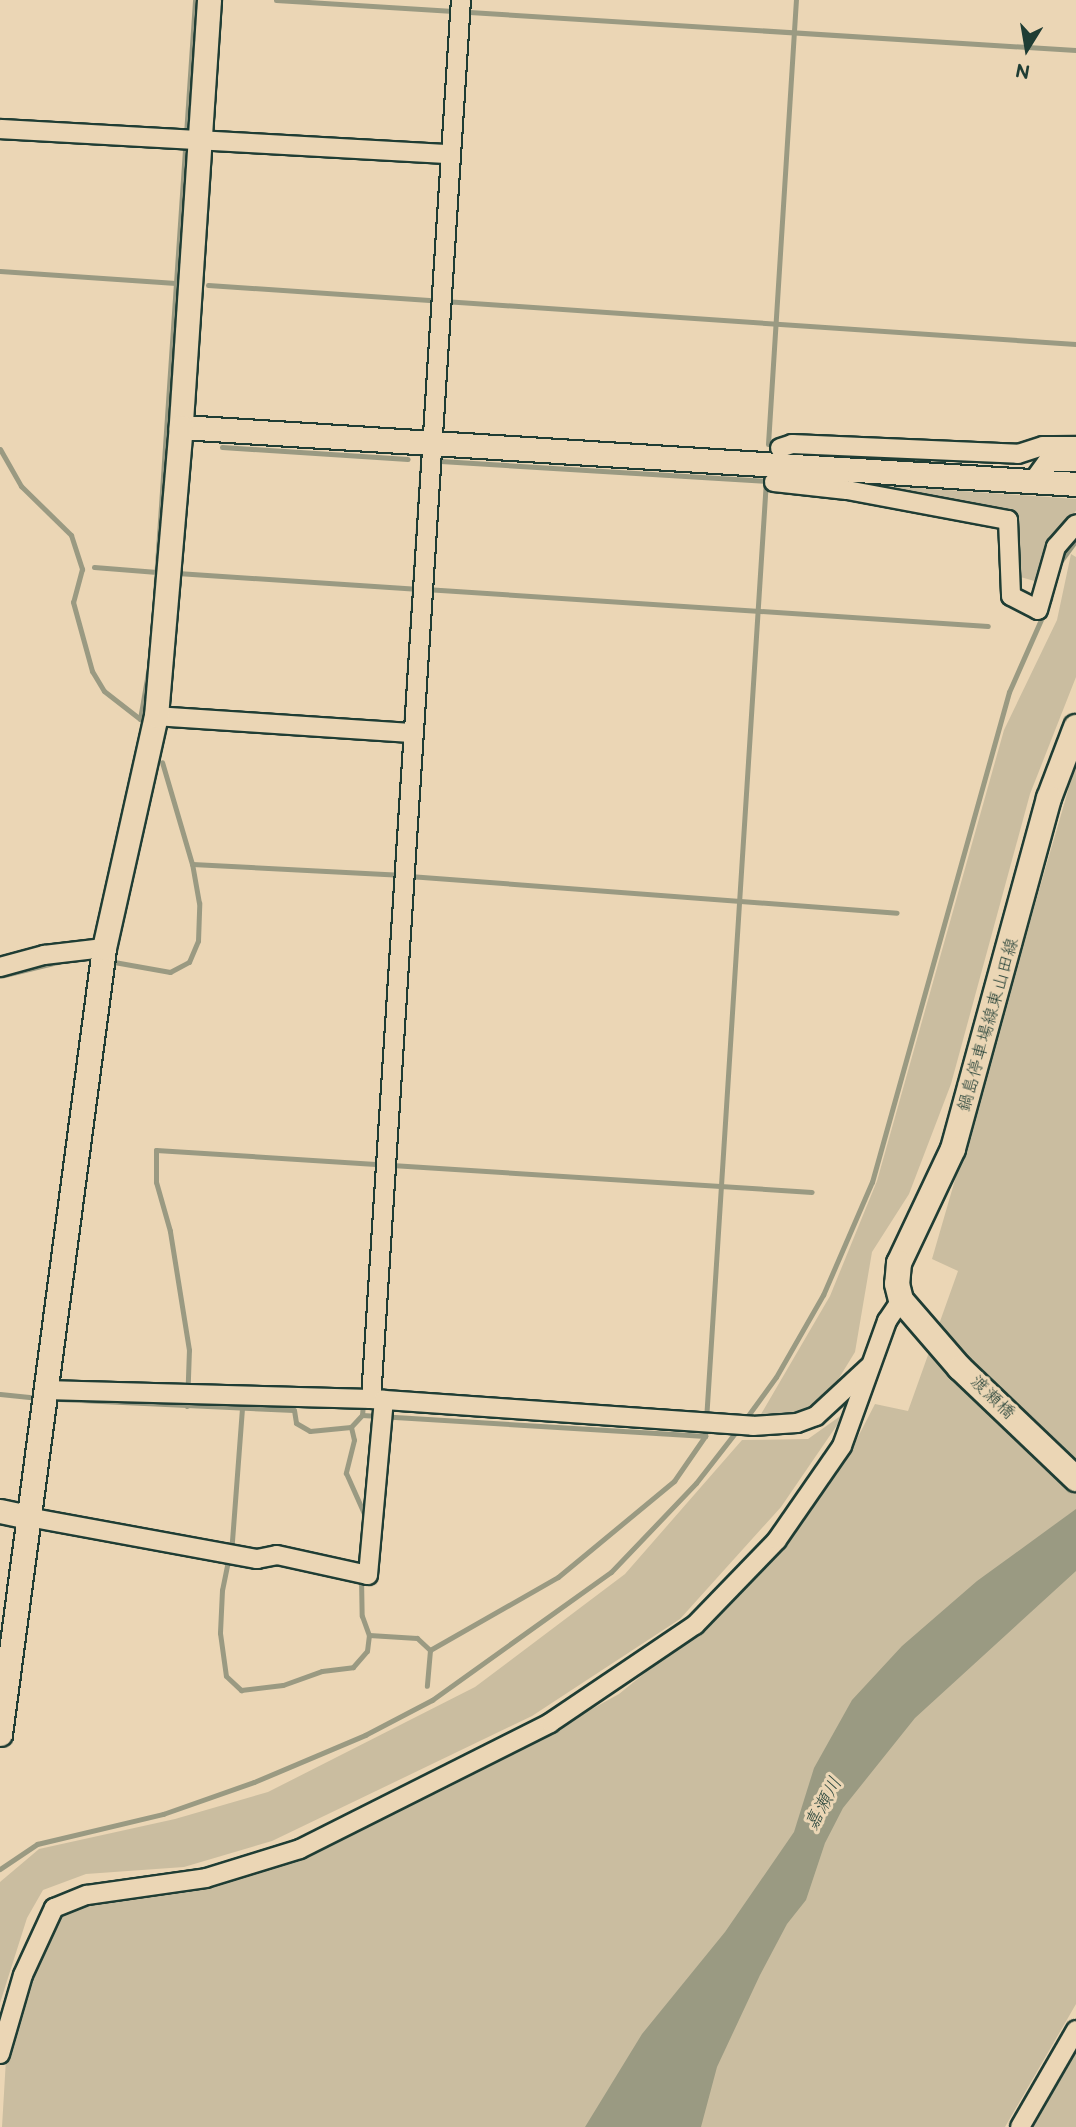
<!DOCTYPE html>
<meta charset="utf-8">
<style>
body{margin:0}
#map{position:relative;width:1076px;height:2127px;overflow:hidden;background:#ebd6b5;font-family:"Balsamiq Sans","Klee One",sans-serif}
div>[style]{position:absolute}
.green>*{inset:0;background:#cabda0}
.water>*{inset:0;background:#9a9a82}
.stream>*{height:5px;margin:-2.5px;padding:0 2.5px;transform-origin:2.5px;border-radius:2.5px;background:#9a9a82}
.roads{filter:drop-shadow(2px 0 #1f3d34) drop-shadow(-2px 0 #1f3d34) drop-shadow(0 2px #1f3d34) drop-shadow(0 -2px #1f3d34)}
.minor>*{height:18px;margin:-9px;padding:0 9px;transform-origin:9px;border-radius:9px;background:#ebd6b5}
.tertiary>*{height:23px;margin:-11.5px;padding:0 11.5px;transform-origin:11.5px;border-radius:11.5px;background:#ebd6b5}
.secondary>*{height:24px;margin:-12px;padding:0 12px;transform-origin:12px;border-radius:12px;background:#ebd6b5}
span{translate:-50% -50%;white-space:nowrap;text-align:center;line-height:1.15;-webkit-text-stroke:6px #ebd6b5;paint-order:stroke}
.street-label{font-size:18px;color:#1f3d34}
.water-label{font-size:19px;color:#314b40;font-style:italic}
.north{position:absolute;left:992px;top:14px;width:70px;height:70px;-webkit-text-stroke:5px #ebd6b5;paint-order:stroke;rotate:191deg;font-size:19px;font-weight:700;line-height:28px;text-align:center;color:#1f3d34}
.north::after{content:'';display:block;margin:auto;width:24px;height:32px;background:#1f3d34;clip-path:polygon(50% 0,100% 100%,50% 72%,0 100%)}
</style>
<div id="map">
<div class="green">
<i style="clip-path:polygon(876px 485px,1076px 499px,1076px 511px,1049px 540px,1038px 582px,1017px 576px,1010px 513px)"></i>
<i style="clip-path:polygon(1071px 554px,1076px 557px,1076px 677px,1030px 794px,951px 1084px,909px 1194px,872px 1252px,855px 1352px,836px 1383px,802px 1412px,757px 1421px,830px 1296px,877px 1181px,1004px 730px,1057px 620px)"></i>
<i style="clip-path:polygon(1076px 763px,1076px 2004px,1005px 2127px,2px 2127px,6px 2059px,55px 1916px,77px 1902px,269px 1865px,446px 1789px,619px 1694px,721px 1611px,784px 1545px,848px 1456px,875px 1404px,908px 1411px,958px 1271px,932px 1259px)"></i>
<i style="clip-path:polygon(846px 1412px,781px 1507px,680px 1619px,532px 1716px,272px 1841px,184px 1867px,86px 1874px,43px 1890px,27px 1918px,0 2003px,0 1882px,39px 1849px,175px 1819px,268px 1792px,475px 1687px,625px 1574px,742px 1440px,808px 1439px)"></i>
<i style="clip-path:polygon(1076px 2048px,1076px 2127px,1030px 2127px)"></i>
</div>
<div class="water">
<i style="clip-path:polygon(1076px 1509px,1076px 1571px,915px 1718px,843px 1808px,825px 1843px,806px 1900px,787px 1924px,760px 1975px,717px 2067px,701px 2127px,585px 2127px,642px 2034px,725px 1932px,794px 1832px,814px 1768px,852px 1700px,902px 1646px,977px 1581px)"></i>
</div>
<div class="stream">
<i style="left:276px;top:0;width:802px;rotate:3.58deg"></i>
<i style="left:0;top:271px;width:176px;rotate:3.9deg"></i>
<i style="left:208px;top:285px;width:870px;rotate:3.89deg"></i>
<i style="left:425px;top:424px;width:292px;rotate:-86.3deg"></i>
<i style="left:1053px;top:437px;width:23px;rotate:-2deg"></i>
<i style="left:768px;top:444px;width:445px;rotate:-86.4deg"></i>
<i style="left:222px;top:447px;width:186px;rotate:3.7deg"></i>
<i style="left:0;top:449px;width:43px;rotate:60.4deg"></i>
<i style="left:21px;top:486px;width:70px;rotate:44.4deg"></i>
<i style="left:71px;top:535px;width:36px;rotate:72deg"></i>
<i style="left:82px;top:569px;width:34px;rotate:105deg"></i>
<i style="left:73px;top:602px;width:72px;rotate:74.6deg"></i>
<i style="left:92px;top:671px;width:23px;rotate:59deg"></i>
<i style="left:104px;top:691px;width:46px;rotate:37.9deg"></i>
<i style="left:1060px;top:562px;width:27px;rotate:-54deg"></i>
<i style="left:94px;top:567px;width:63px;rotate:4.5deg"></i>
<i style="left:177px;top:573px;width:239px;rotate:3.8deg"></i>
<i style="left:425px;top:589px;width:564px;rotate:3.76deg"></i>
<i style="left:155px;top:595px;width:596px;rotate:-86.15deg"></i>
<i style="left:140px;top:719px;width:53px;rotate:-80.2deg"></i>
<i style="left:192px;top:864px;width:207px;rotate:3deg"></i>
<i style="left:409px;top:876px;width:489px;rotate:4.3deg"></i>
<i style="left:114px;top:962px;width:57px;rotate:10.1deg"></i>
<i style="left:170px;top:972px;width:21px;rotate:-28deg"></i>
<i style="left:189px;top:962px;width:23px;rotate:-67deg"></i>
<i style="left:198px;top:941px;width:38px;rotate:-88deg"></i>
<i style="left:199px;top:903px;width:40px;rotate:-100deg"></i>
<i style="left:192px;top:864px;width:106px;rotate:-106.4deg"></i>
<i style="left:0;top:976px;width:60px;rotate:-13.6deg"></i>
<i style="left:387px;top:1011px;width:548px;rotate:-86.34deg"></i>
<i style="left:0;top:1394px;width:39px;rotate:6deg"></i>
<i style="left:59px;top:1399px;width:235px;rotate:2.7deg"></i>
<i style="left:294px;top:1410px;width:13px;rotate:81deg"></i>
<i style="left:296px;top:1423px;width:16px;rotate:30deg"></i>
<i style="left:310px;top:1431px;width:41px;rotate:-5.6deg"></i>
<i style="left:363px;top:1402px;width:13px;rotate:94deg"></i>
<i style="left:362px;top:1415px;width:16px;rotate:133deg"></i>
<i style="left:351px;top:1427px;width:13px;rotate:77deg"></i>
<i style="left:354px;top:1440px;width:34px;rotate:104deg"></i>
<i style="left:346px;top:1473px;width:49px;rotate:66deg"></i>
<i style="left:187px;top:1406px;width:56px;rotate:-88deg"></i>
<i style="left:189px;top:1350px;width:121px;rotate:-99.1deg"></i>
<i style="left:170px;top:1231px;width:51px;rotate:-105.9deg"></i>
<i style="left:156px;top:1182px;width:32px;rotate:-90deg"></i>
<i style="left:156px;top:1150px;width:657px;rotate:3.66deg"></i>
<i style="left:242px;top:1408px;width:133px;rotate:94.3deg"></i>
<i style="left:232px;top:1541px;width:50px;rotate:101.5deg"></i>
<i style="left:222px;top:1590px;width:43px;rotate:92.7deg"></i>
<i style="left:220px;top:1633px;width:43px;rotate:82.1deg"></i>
<i style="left:226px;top:1676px;width:21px;rotate:43deg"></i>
<i style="left:241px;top:1690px;width:42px;rotate:-6.8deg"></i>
<i style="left:283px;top:1685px;width:41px;rotate:-19.7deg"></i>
<i style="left:322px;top:1671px;width:31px;rotate:-7deg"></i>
<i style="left:353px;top:1667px;width:21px;rotate:-49deg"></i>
<i style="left:367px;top:1651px;width:16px;rotate:-83deg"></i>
<i style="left:362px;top:1415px;width:344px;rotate:3.5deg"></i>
<i style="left:705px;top:1436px;width:957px;rotate:-86.35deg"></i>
<i style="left:766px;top:481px;width:326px;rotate:-176.5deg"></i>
<i style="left:744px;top:1421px;width:54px;rotate:-54deg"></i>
<i style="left:776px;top:1377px;width:95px;rotate:-60.2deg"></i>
<i style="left:823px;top:1295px;width:123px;rotate:-66.6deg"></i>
<i style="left:872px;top:1182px;width:509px;rotate:-74.38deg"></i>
<i style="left:1009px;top:692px;width:102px;rotate:-66.2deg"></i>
<i style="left:361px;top:1577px;width:39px;rotate:89deg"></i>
<i style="left:362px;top:1616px;width:20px;rotate:70deg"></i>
<i style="left:369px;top:1635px;width:48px;rotate:3.6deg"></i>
<i style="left:417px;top:1638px;width:18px;rotate:43deg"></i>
<i style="left:430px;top:1650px;width:36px;rotate:95deg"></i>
<i style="left:430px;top:1650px;width:147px;rotate:-29.7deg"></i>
<i style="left:558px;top:1577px;width:151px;rotate:-39.6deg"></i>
<i style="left:674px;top:1481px;width:55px;rotate:-55.4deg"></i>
<i style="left:0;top:1869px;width:45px;rotate:-34deg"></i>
<i style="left:37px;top:1844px;width:130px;rotate:-13.4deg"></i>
<i style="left:163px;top:1814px;width:96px;rotate:-19.4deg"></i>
<i style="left:254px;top:1782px;width:121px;rotate:-22.9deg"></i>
<i style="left:365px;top:1735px;width:76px;rotate:-27.6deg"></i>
<i style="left:432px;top:1700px;width:220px;rotate:-35.6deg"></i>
<i style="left:611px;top:1572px;width:123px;rotate:-46.3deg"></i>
<i style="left:696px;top:1483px;width:68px;rotate:-52.1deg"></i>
</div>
<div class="roads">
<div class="minor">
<i style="left:0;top:129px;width:451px;rotate:3.2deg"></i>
<i style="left:780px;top:448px;width:13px;rotate:-18deg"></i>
<i style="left:792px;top:444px;width:226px;rotate:2.5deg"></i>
<i style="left:1018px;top:454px;width:26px;rotate:-18deg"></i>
<i style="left:1043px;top:446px;width:33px"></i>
<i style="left:1033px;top:481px;width:24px;rotate:-54deg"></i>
<i style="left:1047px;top:462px;width:29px"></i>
<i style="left:774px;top:482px;width:73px;rotate:6.3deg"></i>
<i style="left:847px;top:490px;width:164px;rotate:10.6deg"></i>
<i style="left:1008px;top:520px;width:76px;rotate:87.7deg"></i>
<i style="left:1011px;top:596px;width:30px;rotate:27deg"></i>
<i style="left:1038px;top:610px;width:66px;rotate:-74.1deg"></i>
<i style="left:1056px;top:547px;width:30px;rotate:-49deg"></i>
<i style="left:156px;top:716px;width:258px;rotate:3.8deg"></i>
<i style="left:0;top:967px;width:46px;rotate:-15.3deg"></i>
<i style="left:44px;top:955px;width:60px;rotate:-6.7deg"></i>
<i style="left:45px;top:1390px;width:326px;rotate:1.6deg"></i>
<i style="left:371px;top:1399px;width:383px;rotate:4deg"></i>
<i style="left:753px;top:1426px;width:44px;rotate:-3.9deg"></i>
<i style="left:797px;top:1423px;width:20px;rotate:-20deg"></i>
<i style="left:816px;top:1416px;width:72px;rotate:-42.8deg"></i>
<i style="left:371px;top:1399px;width:1402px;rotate:-86.32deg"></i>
<i style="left:28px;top:1517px;width:233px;rotate:10.4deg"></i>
<i style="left:257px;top:1559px;width:20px;rotate:-11deg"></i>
<i style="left:277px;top:1555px;width:93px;rotate:12.4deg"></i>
<i style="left:368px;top:1575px;width:176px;rotate:-84.8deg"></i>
<i style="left:0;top:2054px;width:82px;rotate:-73.8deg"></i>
<i style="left:23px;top:1975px;width:74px;rotate:-65.2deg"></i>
<i style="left:54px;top:1908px;width:35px;rotate:-22deg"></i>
<i style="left:87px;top:1895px;width:120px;rotate:-8.1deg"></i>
<i style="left:206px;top:1878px;width:98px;rotate:-17.1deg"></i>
<i style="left:300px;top:1849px;width:280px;rotate:-26.7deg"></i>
<i style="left:550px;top:1723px;width:175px;rotate:-34.1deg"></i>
<i style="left:695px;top:1625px;width:118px;rotate:-46deg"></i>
<i style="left:777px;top:1540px;width:114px;rotate:-55.3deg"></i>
<i style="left:842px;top:1446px;width:133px;rotate:-70.2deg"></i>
<i style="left:887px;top:1321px;width:25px;rotate:-56deg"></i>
<i style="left:1020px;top:2127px;width:112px;rotate:-60deg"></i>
</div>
<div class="tertiary">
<i style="left:209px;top:0;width:428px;rotate:93.8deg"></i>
<i style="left:181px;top:427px;width:897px;rotate:3.64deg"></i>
<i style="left:0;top:1511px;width:29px;rotate:12deg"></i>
<i style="left:0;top:1734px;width:793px;rotate:-82.46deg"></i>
<i style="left:104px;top:948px;width:238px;rotate:-77.4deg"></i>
<i style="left:156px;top:716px;width:290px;rotate:-85.1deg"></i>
</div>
<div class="secondary">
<i style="left:1076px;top:727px;width:76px;rotate:110.8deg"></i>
<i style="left:1049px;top:798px;width:364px;rotate:105.3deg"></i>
<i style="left:953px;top:1149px;width:126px;rotate:115.3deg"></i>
<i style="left:899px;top:1263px;width:21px;rotate:95deg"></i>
<i style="left:897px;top:1284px;width:16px;rotate:76deg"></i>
<i style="left:901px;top:1300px;width:90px;rotate:49.1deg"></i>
<i style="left:960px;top:1368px;width:161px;rotate:43.7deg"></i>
</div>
</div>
<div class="street-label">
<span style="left:989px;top:1025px;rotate:-74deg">鍋島停車場線東山田線</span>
<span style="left:992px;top:1398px;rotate:44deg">渡瀬橋</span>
</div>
<div class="water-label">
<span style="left:824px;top:1804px;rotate:-62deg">嘉瀬川</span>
</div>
<div class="north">N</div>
</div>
